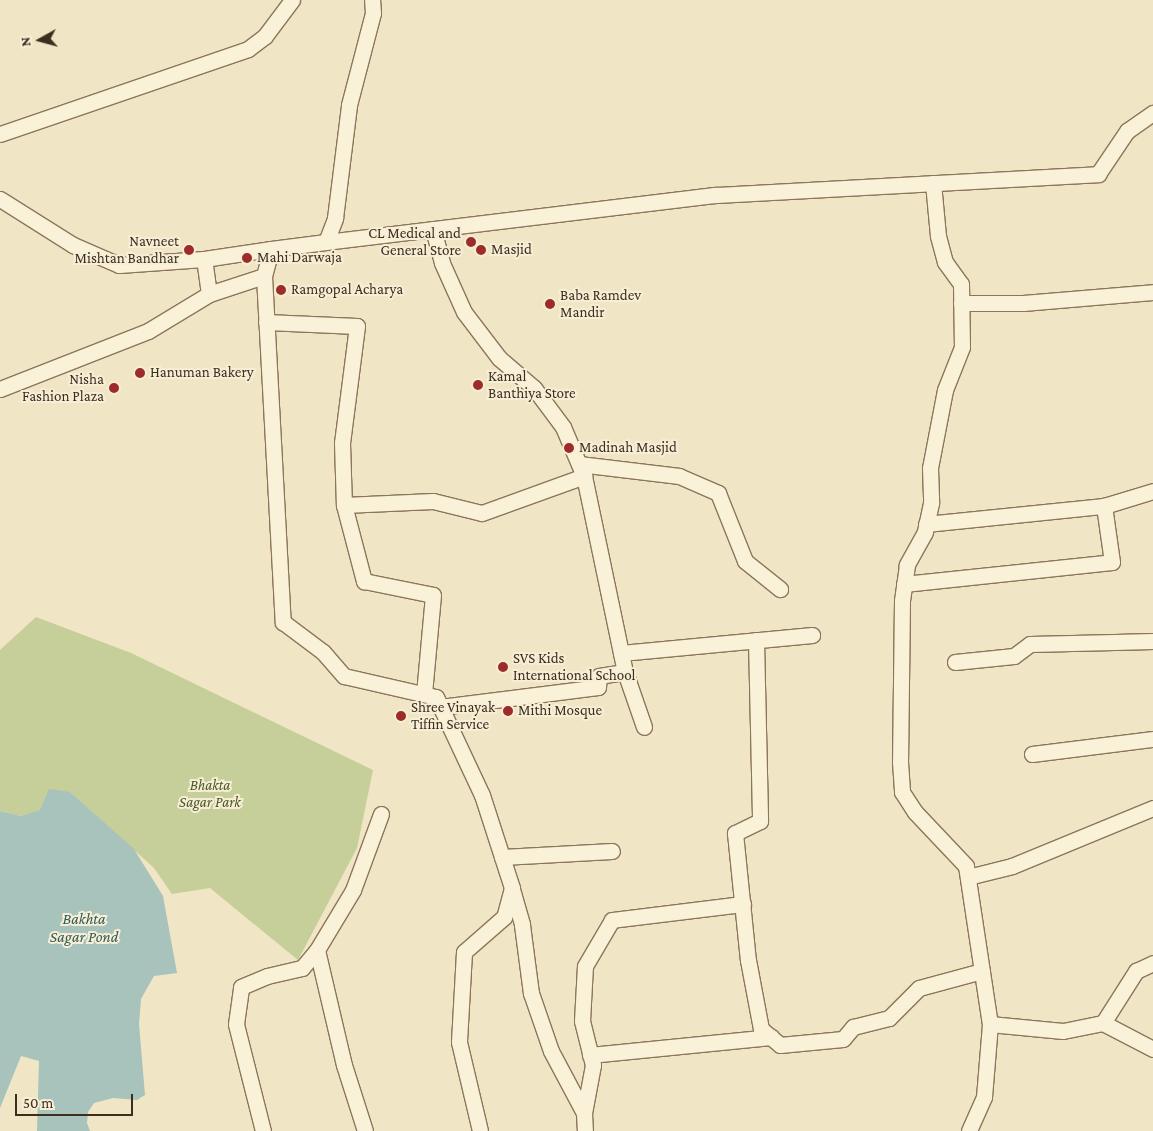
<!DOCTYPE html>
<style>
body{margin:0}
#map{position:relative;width:1153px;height:1131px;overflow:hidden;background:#f0e5c5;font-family:"Crimson Pro",serif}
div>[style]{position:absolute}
.green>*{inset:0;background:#c6ce99}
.water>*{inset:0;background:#a7c3bc}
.roads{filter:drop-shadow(1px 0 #8c765a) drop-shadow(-1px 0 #8c765a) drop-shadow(0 1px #8c765a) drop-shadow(0 -1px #8c765a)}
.minor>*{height:15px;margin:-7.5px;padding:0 7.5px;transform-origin:7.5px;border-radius:7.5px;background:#faf1d9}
.dots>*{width:14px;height:14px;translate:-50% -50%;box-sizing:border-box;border:2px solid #f7eed5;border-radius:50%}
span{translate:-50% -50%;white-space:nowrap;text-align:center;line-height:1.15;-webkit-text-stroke:4px #f7eed5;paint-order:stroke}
.poi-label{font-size:15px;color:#3b2e1f}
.right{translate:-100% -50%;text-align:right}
.left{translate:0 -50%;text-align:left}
.park-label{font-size:15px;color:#495825;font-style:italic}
.water-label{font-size:16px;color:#2e5b5a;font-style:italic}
.north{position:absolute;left:15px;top:15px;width:50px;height:50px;-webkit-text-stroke:4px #f7eed5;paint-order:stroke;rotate:263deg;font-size:14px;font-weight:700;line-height:20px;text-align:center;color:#3b2e1f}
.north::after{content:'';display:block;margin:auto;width:18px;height:22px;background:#3b2e1f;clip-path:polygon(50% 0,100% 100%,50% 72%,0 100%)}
.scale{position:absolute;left:15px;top:1094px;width:118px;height:22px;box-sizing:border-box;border:2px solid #3b2e1f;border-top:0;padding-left:6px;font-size:15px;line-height:18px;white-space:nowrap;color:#3b2e1f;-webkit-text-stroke:4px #f7eed5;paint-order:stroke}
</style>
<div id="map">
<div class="green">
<i style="clip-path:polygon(36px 617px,131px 653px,373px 770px,357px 848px,298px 960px,210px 888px,172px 894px,154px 868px,70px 792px,41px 810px,21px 816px,0 811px,0 650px)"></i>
</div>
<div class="water">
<i style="clip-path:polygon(49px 789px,70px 792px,134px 849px,163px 896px,177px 973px,154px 976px,141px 999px,139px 1024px,145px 1095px,137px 1100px,113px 1098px,94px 1103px,88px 1112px,87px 1123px,90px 1131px,37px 1131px,39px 1061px,21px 1056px,0 1108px,0 811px,21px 816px,40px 810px)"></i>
</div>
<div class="roads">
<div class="minor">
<i style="left:0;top:134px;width:262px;rotate:-18.9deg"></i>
<i style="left:248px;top:49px;width:21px;rotate:-37deg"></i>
<i style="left:265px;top:36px;width:45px;rotate:-53.1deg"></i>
<i style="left:933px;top:183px;width:53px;rotate:84.6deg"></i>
<i style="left:938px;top:236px;width:27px;rotate:75deg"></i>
<i style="left:945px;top:262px;width:27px;rotate:54deg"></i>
<i style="left:961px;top:284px;width:63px;rotate:89.1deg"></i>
<i style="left:962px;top:347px;width:46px;rotate:111.6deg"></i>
<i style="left:945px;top:390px;width:79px;rotate:100.9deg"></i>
<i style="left:930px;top:468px;width:35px;rotate:88deg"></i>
<i style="left:931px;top:503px;width:30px;rotate:102deg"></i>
<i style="left:925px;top:532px;width:38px;rotate:119deg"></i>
<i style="left:907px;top:565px;width:36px;rotate:98deg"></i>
<i style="left:902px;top:601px;width:161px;rotate:90.7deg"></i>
<i style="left:900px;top:762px;width:30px;rotate:86deg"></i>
<i style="left:902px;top:792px;width:24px;rotate:57deg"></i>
<i style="left:915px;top:812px;width:74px;rotate:46.6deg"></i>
<i style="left:966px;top:866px;width:160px;rotate:81.4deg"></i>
<i style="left:990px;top:1024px;width:73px;rotate:94.7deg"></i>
<i style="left:984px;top:1097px;width:37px;rotate:114deg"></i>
<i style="left:0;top:199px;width:86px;rotate:32.2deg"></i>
<i style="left:73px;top:245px;width:50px;rotate:23.5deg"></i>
<i style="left:119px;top:265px;width:85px;rotate:-4deg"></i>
<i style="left:433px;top:229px;width:35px;rotate:75deg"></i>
<i style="left:442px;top:263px;width:54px;rotate:65.8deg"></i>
<i style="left:464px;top:312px;width:58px;rotate:52.7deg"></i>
<i style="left:499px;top:358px;width:46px;rotate:40.6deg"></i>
<i style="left:534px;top:388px;width:49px;rotate:53.4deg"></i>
<i style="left:563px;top:427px;width:53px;rotate:66.8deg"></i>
<i style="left:584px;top:476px;width:200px;rotate:78.2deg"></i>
<i style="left:625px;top:672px;width:58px;rotate:70.9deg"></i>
<i style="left:326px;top:242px;width:392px;rotate:-6.9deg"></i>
<i style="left:715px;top:195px;width:384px;rotate:-3.1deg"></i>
<i style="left:1098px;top:174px;width:52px;rotate:-56deg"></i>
<i style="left:1127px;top:131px;width:32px;rotate:-35deg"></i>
<i style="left:264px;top:276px;width:347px;rotate:86.9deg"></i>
<i style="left:283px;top:622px;width:50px;rotate:36.9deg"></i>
<i style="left:323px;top:652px;width:32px;rotate:49deg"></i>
<i style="left:344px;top:676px;width:94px;rotate:12.9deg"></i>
<i style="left:436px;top:697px;width:108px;rotate:64.9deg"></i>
<i style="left:482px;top:795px;width:98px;rotate:72.1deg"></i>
<i style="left:512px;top:888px;width:30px;rotate:105deg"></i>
<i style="left:504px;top:917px;width:53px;rotate:138.8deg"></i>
<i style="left:464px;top:952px;width:90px;rotate:93.2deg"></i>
<i style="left:459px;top:1042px;width:91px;rotate:76.7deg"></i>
<i style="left:209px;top:294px;width:35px;rotate:-98deg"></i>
<i style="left:204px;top:259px;width:68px;rotate:-8.5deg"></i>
<i style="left:961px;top:303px;width:62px"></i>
<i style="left:1023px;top:303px;width:130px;rotate:-4.8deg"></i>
<i style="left:266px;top:322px;width:91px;rotate:2.5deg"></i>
<i style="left:357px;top:326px;width:118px;rotate:97.3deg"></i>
<i style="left:342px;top:443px;width:62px;rotate:88.2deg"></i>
<i style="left:344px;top:505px;width:79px;rotate:75.3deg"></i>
<i style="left:364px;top:581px;width:70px;rotate:11.5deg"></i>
<i style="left:433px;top:595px;width:99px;rotate:95.2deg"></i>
<i style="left:0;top:389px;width:159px;rotate:-21.4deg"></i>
<i style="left:148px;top:331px;width:71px;rotate:-31.2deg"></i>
<i style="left:209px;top:294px;width:58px;rotate:-18.1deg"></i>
<i style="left:264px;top:276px;width:28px;rotate:-75deg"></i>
<i style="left:271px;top:249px;width:55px;rotate:-7.3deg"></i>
<i style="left:326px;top:242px;width:26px;rotate:-69deg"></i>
<i style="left:335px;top:218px;width:114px;rotate:-82.9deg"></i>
<i style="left:349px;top:105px;width:95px;rotate:-75.4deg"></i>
<i style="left:373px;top:13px;width:13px;rotate:-94deg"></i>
<i style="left:579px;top:464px;width:101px;rotate:6.8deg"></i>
<i style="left:679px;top:476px;width:43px;rotate:23.6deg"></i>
<i style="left:718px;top:493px;width:73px;rotate:68.3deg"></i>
<i style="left:745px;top:561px;width:45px;rotate:38.7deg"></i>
<i style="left:344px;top:505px;width:89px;rotate:-2.6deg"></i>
<i style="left:433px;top:501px;width:50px;rotate:13.8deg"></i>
<i style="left:482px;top:513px;width:109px;rotate:-19.9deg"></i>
<i style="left:926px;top:524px;width:179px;rotate:-5.8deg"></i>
<i style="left:1104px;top:506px;width:51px;rotate:-17deg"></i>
<i style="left:904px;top:584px;width:209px;rotate:-6deg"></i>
<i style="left:1112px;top:562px;width:57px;rotate:-98.1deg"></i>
<i style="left:756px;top:640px;width:181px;rotate:88.7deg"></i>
<i style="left:760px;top:821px;width:28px;rotate:154deg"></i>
<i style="left:735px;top:833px;width:128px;rotate:84.2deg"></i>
<i style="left:748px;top:960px;width:70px;rotate:79.3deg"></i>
<i style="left:761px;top:1029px;width:25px;rotate:40deg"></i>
<i style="left:780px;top:1045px;width:63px;rotate:-5.4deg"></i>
<i style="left:843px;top:1039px;width:16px;rotate:-50deg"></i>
<i style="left:853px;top:1027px;width:37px;rotate:-14deg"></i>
<i style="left:889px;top:1018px;width:42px;rotate:-45deg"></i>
<i style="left:919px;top:988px;width:65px;rotate:-15.1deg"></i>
<i style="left:621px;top:653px;width:192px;rotate:-5.4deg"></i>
<i style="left:955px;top:662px;width:59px;rotate:-5.8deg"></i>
<i style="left:1014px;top:656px;width:20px;rotate:-37deg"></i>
<i style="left:1030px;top:644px;width:123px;rotate:-1.4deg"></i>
<i style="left:440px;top:707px;width:159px;rotate:-7.2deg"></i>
<i style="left:598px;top:687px;width:11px;rotate:-85deg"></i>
<i style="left:599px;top:676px;width:26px;rotate:-9deg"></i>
<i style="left:1032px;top:754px;width:122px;rotate:-7.1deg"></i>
<i style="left:502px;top:857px;width:110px;rotate:-3.1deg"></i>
<i style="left:968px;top:877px;width:45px;rotate:-14deg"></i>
<i style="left:1012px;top:866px;width:152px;rotate:-22.4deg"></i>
<i style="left:512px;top:889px;width:37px;rotate:74deg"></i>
<i style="left:522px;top:925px;width:69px;rotate:82.5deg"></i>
<i style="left:531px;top:993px;width:61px;rotate:71deg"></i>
<i style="left:551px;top:1051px;width:70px;rotate:62deg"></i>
<i style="left:584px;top:1113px;width:18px;rotate:87deg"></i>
<i style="left:317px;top:950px;width:118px;rotate:76.8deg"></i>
<i style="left:344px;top:1065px;width:69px;rotate:72.3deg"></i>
<i style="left:1103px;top:1023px;width:56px;rotate:27.5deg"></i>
<i style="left:990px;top:1024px;width:73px;rotate:5.5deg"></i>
<i style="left:1063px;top:1031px;width:41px;rotate:-11.3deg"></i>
<i style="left:1103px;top:1023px;width:62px;rotate:-57.6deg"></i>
<i style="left:1136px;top:971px;width:19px;rotate:-25deg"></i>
<i style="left:590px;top:1055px;width:182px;rotate:-5.7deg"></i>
<i style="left:584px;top:1113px;width:49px;rotate:-79.4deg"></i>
<i style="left:593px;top:1065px;width:45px;rotate:-104deg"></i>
<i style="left:582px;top:1021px;width:55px;rotate:-86.9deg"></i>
<i style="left:585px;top:966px;width:53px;rotate:-59.6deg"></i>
<i style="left:612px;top:920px;width:132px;rotate:-7deg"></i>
<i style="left:263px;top:1131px;width:110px;rotate:-104.2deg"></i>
<i style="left:236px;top:1024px;width:37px;rotate:-82deg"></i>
<i style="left:241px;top:987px;width:28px;rotate:-23deg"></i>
<i style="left:267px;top:976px;width:36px;rotate:-13deg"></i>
<i style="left:302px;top:968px;width:23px;rotate:-50deg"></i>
<i style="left:317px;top:950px;width:70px;rotate:-59deg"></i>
<i style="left:353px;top:890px;width:81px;rotate:-69.8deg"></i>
</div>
</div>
<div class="dots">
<i style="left:471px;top:242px;background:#9c2c29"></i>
<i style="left:189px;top:250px;background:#9c2c29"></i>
<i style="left:481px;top:250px;background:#9c2c29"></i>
<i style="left:247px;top:258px;background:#9c2c29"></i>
<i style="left:281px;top:290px;background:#9c2c29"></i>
<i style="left:550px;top:304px;background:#9c2c29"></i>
<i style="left:140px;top:373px;background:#9c2c29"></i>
<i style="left:478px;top:385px;background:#9c2c29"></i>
<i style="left:114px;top:388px;background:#9c2c29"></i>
<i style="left:569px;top:448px;background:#9c2c29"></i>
<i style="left:503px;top:667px;background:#9c2c29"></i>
<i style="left:508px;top:711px;background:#9c2c29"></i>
<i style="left:401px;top:716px;background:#9c2c29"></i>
</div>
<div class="poi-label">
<span class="right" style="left:461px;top:242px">CL Medical and<br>General Store</span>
<span class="right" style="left:179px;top:250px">Navneet<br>Mishtan Bandhar</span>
<span class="left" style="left:491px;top:250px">Masjid</span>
<span class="left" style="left:257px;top:258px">Mahi Darwaja</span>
<span class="left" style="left:291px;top:290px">Ramgopal Acharya</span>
<span class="left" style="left:560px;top:304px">Baba Ramdev<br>Mandir</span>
<span class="left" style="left:150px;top:373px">Hanuman Bakery</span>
<span class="left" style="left:488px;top:385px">Kamal<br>Banthiya Store</span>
<span class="right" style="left:104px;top:388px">Nisha<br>Fashion Plaza</span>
<span class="left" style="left:579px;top:448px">Madinah Masjid</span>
<span class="left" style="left:513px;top:667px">SVS Kids<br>International School</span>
<span class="left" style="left:411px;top:716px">Shree Vinayak<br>Tiffin Service</span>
<span class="left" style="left:518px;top:711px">Mithi Mosque</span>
</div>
<div class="park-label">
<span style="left:210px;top:794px">Bhakta<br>Sagar Park</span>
</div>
<div class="water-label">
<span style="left:84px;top:928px">Bakhta<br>Sagar Pond</span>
</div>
<div class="north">N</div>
<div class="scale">50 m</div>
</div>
